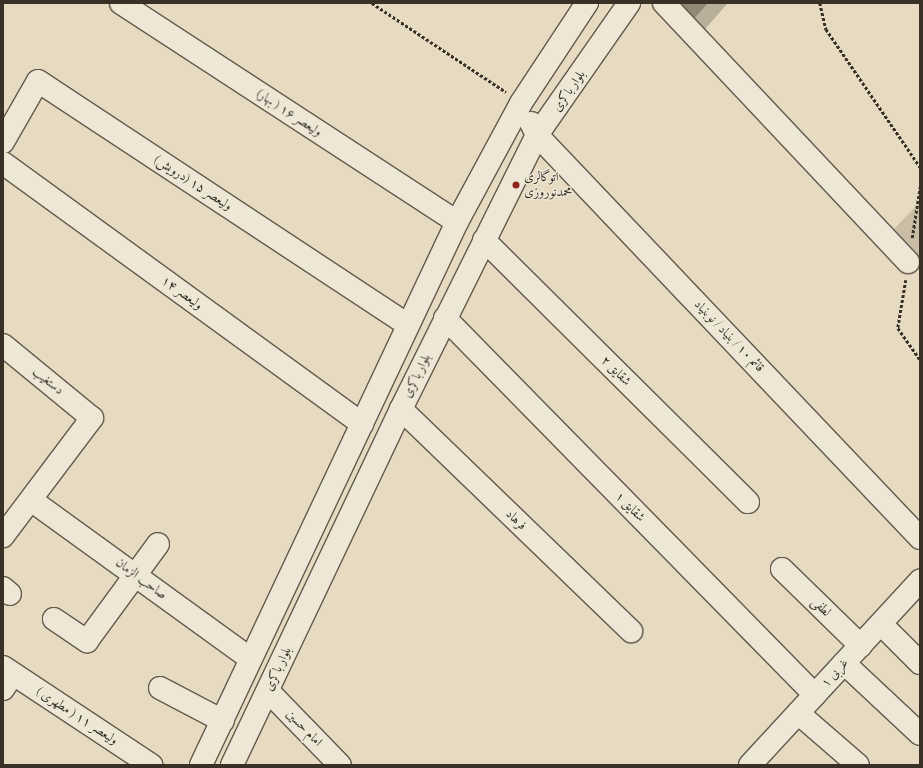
<!DOCTYPE html>
<meta charset="utf-8">
<style>
body{margin:0}
#map{position:relative;width:923px;height:768px;overflow:hidden;background:#e6dac0;font-family:"IM FELL French Canon",Amiri,serif}
div>[style]{position:absolute}
.green>*{inset:0;background:#c9bda6}
.shadow>*{inset:0;background:#0003}
.building>*{inset:0;background:#938876}
.path>*{height:2.5px;margin-top:-1.25px;transform-origin:0;background:repeating-linear-gradient(90deg,#393026 0 3px,transparent 0 5px)}
.roads{filter:drop-shadow(1px 0 #645a4c) drop-shadow(-1px 0 #645a4c) drop-shadow(0 1px #645a4c) drop-shadow(0 -1px #645a4c)}
.minor>*{height:22px;margin:-11px;padding:0 11px;transform-origin:11px;border-radius:11px;background:#efe7d6}
.dots>*{width:11px;height:11px;translate:-50% -50%;box-sizing:border-box;border:2px solid #efe7d6;border-radius:50%}
span{translate:-50% -50%;white-space:nowrap;text-align:center;line-height:1.15;-webkit-text-stroke:3px #efe7d6;paint-order:stroke}
.street-label{font-size:13px;color:#393026}
.poi-label{font-size:13px;color:#393026}
.left{translate:0 -50%;text-align:left}
.frame{position:absolute;inset:0;border:4px solid #393026;pointer-events:none}
</style>
<div id="map">
<div class="green">
<i style="clip-path:polygon(920px 202px,920px 260px,891px 232px)"></i>
</div>
<div class="shadow">
<i style="clip-path:polygon(666px 3px,728px 3px,699px 36px)"></i>
</div>
<div class="building">
<i style="clip-path:polygon(670px 3px,708px 3px,690px 23px)"></i>
</div>
<div class="path">
<i style="left:372px;top:3px;width:161px;rotate:33.6deg"></i>
<i style="left:820px;top:3px;width:27px;rotate:77deg"></i>
<i style="left:826px;top:29px;width:167px;rotate:55.7deg"></i>
<i style="left:912px;top:238px;width:52px;rotate:-81.1deg"></i>
<i style="left:906px;top:280px;width:49px;rotate:99.5deg"></i>
<i style="left:898px;top:328px;width:38px;rotate:55deg"></i>
</div>
<div class="roads">
<div class="minor">
<i style="left:121px;top:3px;width:401px;rotate:33.1deg"></i>
<i style="left:664px;top:3px;width:356px;rotate:46.7deg"></i>
<i style="left:531px;top:123px;width:13px;rotate:63deg"></i>
<i style="left:537px;top:135px;width:556px;rotate:46.46deg"></i>
<i style="left:3px;top:142px;width:70px;rotate:-60.2deg"></i>
<i style="left:38px;top:81px;width:442px;rotate:33.4deg"></i>
<i style="left:3px;top:163px;width:444px;rotate:36deg"></i>
<i style="left:484px;top:240px;width:372px;rotate:44.8deg"></i>
<i style="left:445px;top:318px;width:528px;rotate:45.54deg"></i>
<i style="left:3px;top:345px;width:115px;rotate:39.4deg"></i>
<i style="left:92px;top:418px;width:148px;rotate:127deg"></i>
<i style="left:401px;top:409px;width:320px;rotate:44deg"></i>
<i style="left:31px;top:500px;width:271px;rotate:35.9deg"></i>
<i style="left:782px;top:569px;width:110px;rotate:44.3deg"></i>
<i style="left:3px;top:588px;width:9px;rotate:41deg"></i>
<i style="left:54px;top:619px;width:40px;rotate:34deg"></i>
<i style="left:87px;top:641px;width:120px;rotate:-53.8deg"></i>
<i style="left:881px;top:624px;width:55px;rotate:45deg"></i>
<i style="left:844px;top:663px;width:104px;rotate:43.1deg"></i>
<i style="left:3px;top:667px;width:178px;rotate:33.5deg"></i>
<i style="left:160px;top:688px;width:71px;rotate:27.6deg"></i>
<i style="left:3px;top:689px;width:18px;rotate:-56deg"></i>
<i style="left:268px;top:691px;width:103px;rotate:45.8deg"></i>
<i style="left:798px;top:713px;width:79px;rotate:40.9deg"></i>
<i style="left:201px;top:765px;width:600px;rotate:-64.76deg"></i>
<i style="left:457px;top:222px;width:135px;rotate:-61.7deg"></i>
<i style="left:521px;top:103px;width:120px;rotate:-56.6deg"></i>
<i style="left:232px;top:765px;width:394px;rotate:-64.6deg"></i>
<i style="left:401px;top:409px;width:306px;rotate:-63.6deg"></i>
<i style="left:537px;top:135px;width:161px;rotate:-55.1deg"></i>
<i style="left:750px;top:765px;width:251px;rotate:-47.3deg"></i>
</div>
</div>
<div class="dots">
<i style="left:516px;top:185px;background:#8f2418"></i>
</div>
<div class="street-label">
<span style="left:569px;top:91px;rotate:-55deg">بلوار باکری</span>
<span style="left:289px;top:113px;rotate:33deg">ولیعصر ۱۶ ( بهار)</span>
<span style="left:193px;top:183px;rotate:33deg">ولیعصر ۱۵ (درویش)</span>
<span style="left:182px;top:293px;rotate:36deg">ولیعصر ۱۴</span>
<span style="left:729px;top:336px;rotate:46deg">قائم ۱۰ / بنیاد / نوبنیاد</span>
<span style="left:616px;top:371px;rotate:45deg">شقایق ۲</span>
<span style="left:417px;top:376px;rotate:-64deg">بلوار باکری</span>
<span style="left:48px;top:381px;rotate:39deg">دستغیب</span>
<span style="left:630px;top:507px;rotate:45deg">شقایق ۱</span>
<span style="left:516px;top:520px;rotate:44deg">فرهاد</span>
<span style="left:141px;top:579px;rotate:36deg">صاحب الزمان</span>
<span style="left:821px;top:607px;rotate:44deg">لطفی</span>
<span style="left:278px;top:669px;rotate:-65deg">بلوار باکری</span>
<span style="left:835px;top:673px;rotate:-47deg">۱ غربی</span>
<span style="left:77px;top:716px;rotate:33deg">ولیعصر ۱۱ ( مطهری )</span>
<span style="left:304px;top:728px;rotate:46deg">امام حسین</span>
</div>
<div class="poi-label">
<span class="left" style="left:524px;top:185px">اتوگالری<br>محمدنوروزی</span>
</div>
<div class="frame"></div>
</div>
